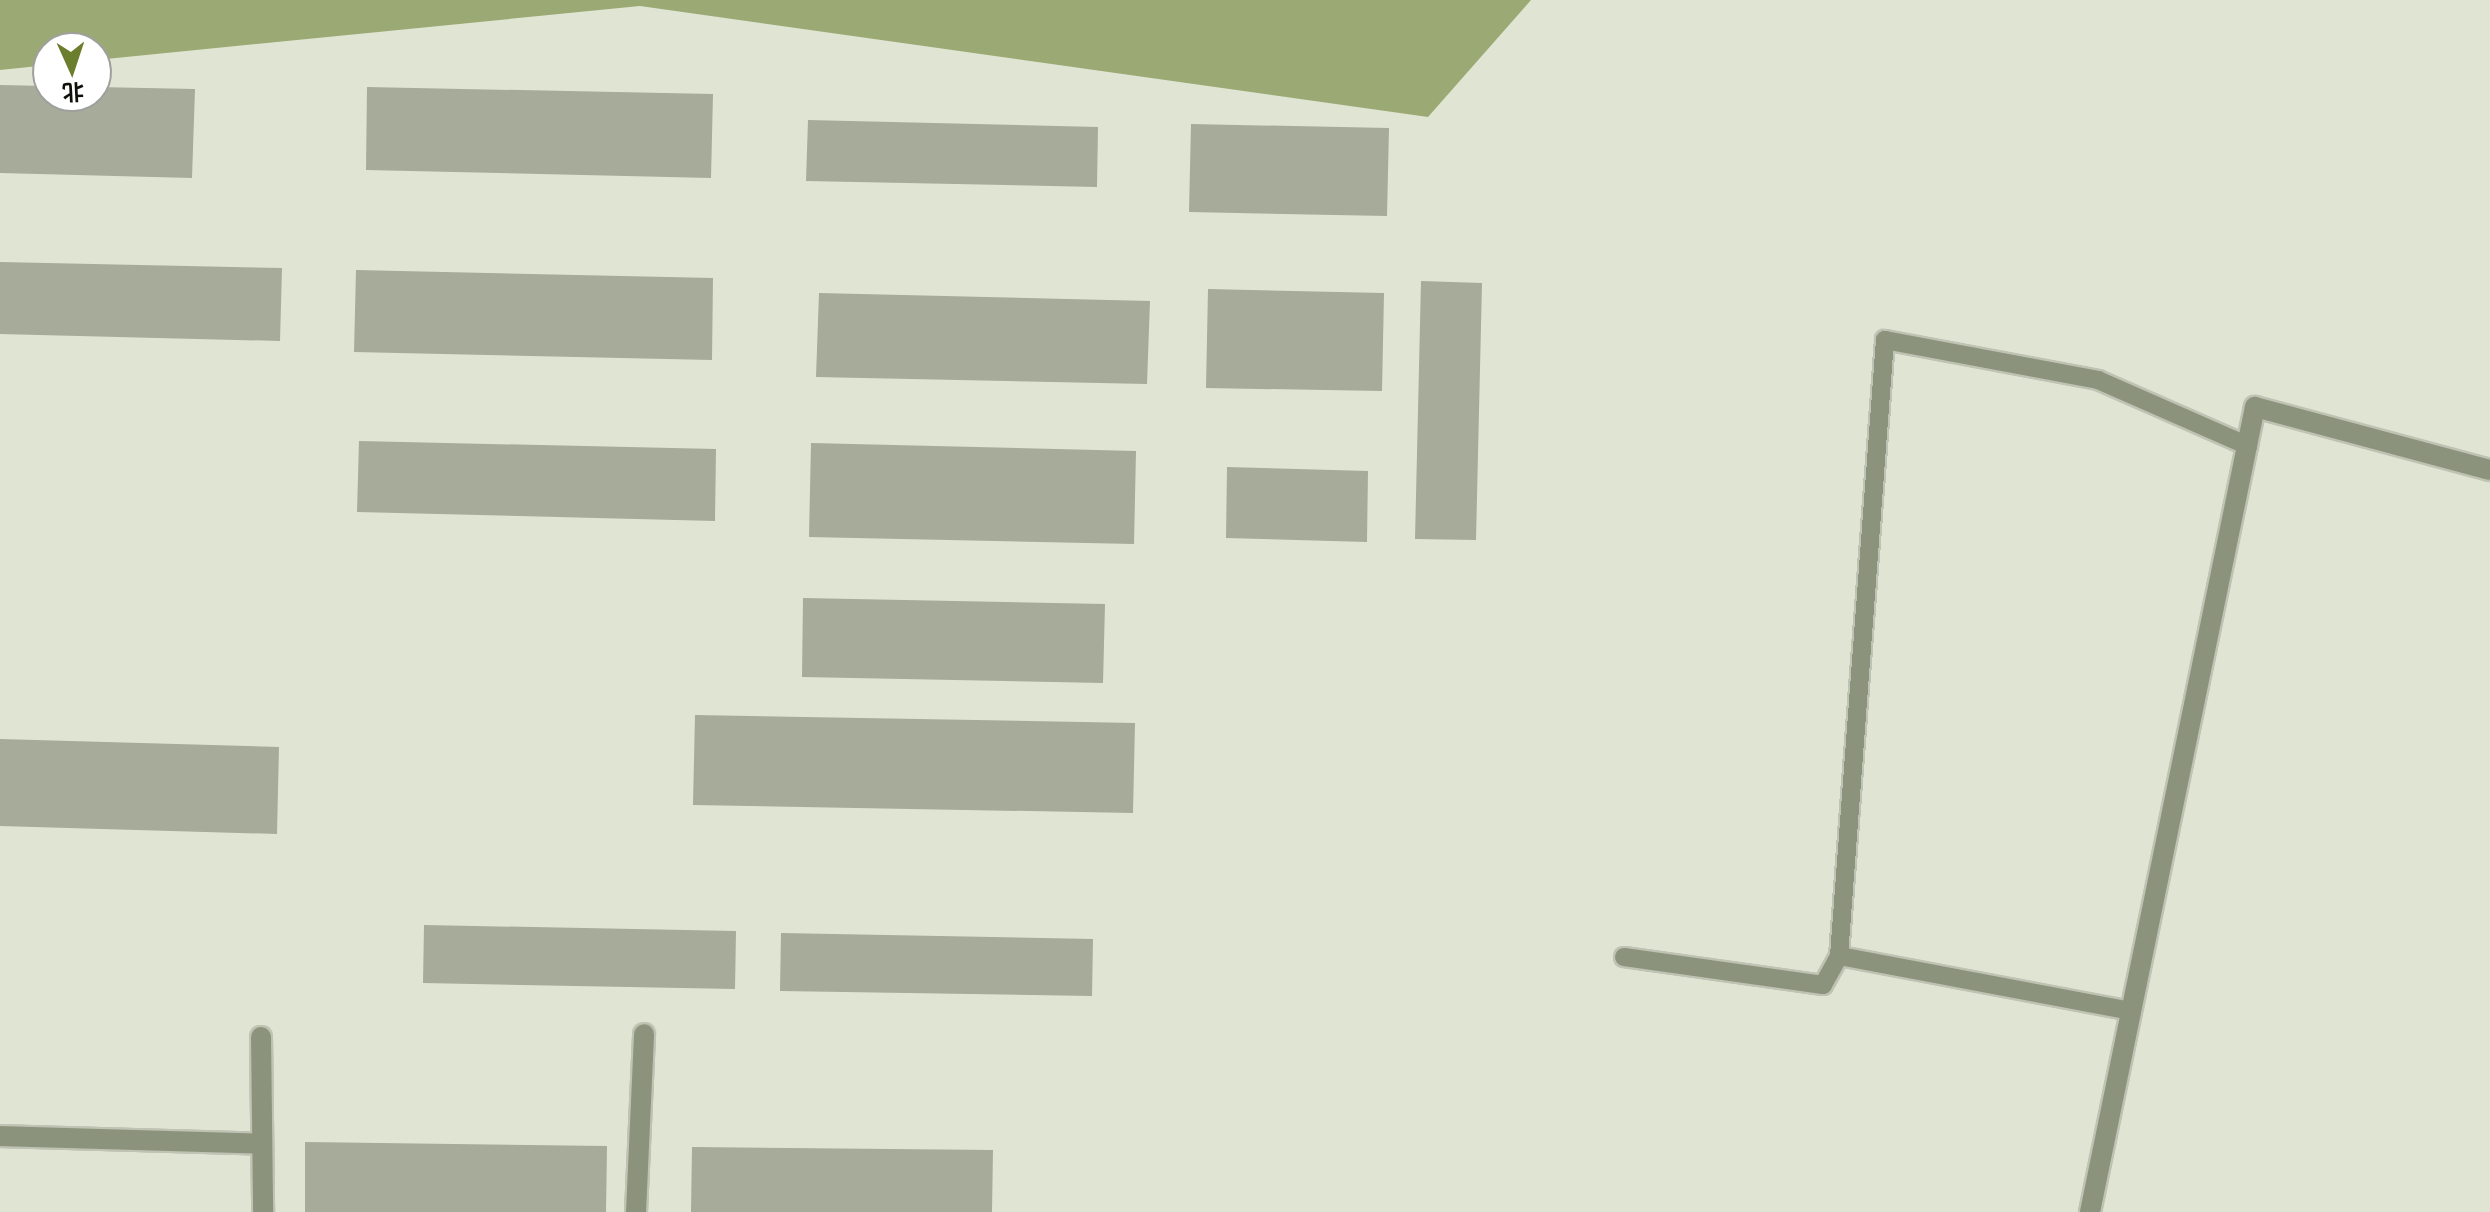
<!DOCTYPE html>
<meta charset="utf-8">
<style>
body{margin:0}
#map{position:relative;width:2490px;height:1212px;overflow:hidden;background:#e0e5d3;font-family:Georgia,"Noto Sans SC",serif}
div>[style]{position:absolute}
.forest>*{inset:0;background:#9baa74}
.building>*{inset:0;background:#a6ab9a}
.roads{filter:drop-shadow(2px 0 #bfc3b3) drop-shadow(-2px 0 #bfc3b3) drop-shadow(0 2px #bfc3b3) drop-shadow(0 -2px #bfc3b3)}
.lane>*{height:18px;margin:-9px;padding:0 9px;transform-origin:9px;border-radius:9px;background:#8c937c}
.street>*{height:20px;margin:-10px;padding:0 10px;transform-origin:10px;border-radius:10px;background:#8c937c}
span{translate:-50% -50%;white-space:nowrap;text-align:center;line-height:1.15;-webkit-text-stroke:7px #fff;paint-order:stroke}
.north{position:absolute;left:32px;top:32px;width:80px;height:80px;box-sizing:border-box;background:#fff;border:2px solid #9f9f9d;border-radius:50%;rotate:177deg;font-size:22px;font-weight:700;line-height:32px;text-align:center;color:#0f100a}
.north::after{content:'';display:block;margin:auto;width:28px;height:36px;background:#6b7e2d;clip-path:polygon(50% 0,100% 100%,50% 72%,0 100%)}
</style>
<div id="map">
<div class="forest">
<i style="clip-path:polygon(0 0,1531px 0,1428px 117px,640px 6px,96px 60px,96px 48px,48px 48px,48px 65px,0 70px)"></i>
</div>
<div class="building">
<i style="clip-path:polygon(0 85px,48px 86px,48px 96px,96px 96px,96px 87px,195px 89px,192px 178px,0 173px)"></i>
<i style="clip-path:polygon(367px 87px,713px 94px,711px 178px,366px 170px)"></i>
<i style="clip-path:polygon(808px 120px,1098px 127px,1097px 187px,806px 181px)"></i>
<i style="clip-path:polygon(1191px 124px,1389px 128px,1387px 216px,1189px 212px)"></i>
<i style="clip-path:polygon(0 262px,282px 268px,280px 341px,0 334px)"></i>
<i style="clip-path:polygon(356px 270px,713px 278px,712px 360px,354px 352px)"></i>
<i style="clip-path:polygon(1421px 281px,1482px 283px,1476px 540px,1415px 539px)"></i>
<i style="clip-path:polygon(1208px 289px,1384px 293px,1382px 391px,1206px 388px)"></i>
<i style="clip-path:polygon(819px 293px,1150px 301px,1147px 384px,816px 377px)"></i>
<i style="clip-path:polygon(359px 441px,716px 449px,715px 521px,357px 512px)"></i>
<i style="clip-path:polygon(811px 443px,1136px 451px,1134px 544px,809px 537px)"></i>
<i style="clip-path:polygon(1227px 467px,1368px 471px,1367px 542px,1226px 538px)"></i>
<i style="clip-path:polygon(803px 598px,1105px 604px,1103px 683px,802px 677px)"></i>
<i style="clip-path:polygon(695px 715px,1135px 723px,1133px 813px,693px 805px)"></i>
<i style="clip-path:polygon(0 739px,279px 747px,277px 834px,0 826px)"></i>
<i style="clip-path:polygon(424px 925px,736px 931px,735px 989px,423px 983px)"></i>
<i style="clip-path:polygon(781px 933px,1093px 939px,1092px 996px,780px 991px)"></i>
<i style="clip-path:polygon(305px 1142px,607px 1146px,606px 1212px,305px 1212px)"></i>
<i style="clip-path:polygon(692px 1147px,993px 1150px,992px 1212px,691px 1212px)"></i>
</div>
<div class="roads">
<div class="lane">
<i style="left:1624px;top:957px;width:201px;rotate:8deg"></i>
<i style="left:1823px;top:985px;width:33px;rotate:-61deg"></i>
<i style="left:2131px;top:1011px;width:297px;rotate:-169.3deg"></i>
<i style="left:1839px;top:956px;width:618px;rotate:-85.73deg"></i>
<i style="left:1885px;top:340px;width:217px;rotate:10.6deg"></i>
<i style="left:2098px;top:380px;width:164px;rotate:23.7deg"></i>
</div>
<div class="street">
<i style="left:261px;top:1037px;width:175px;rotate:89.3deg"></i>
<i style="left:0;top:1136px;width:262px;rotate:1.7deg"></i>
<i style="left:636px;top:1212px;width:178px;rotate:-87.4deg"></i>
<i style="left:2090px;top:1212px;width:822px;rotate:-78.42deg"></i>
<i style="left:2255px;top:407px;width:243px;rotate:15deg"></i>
</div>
</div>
<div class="north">北</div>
</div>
